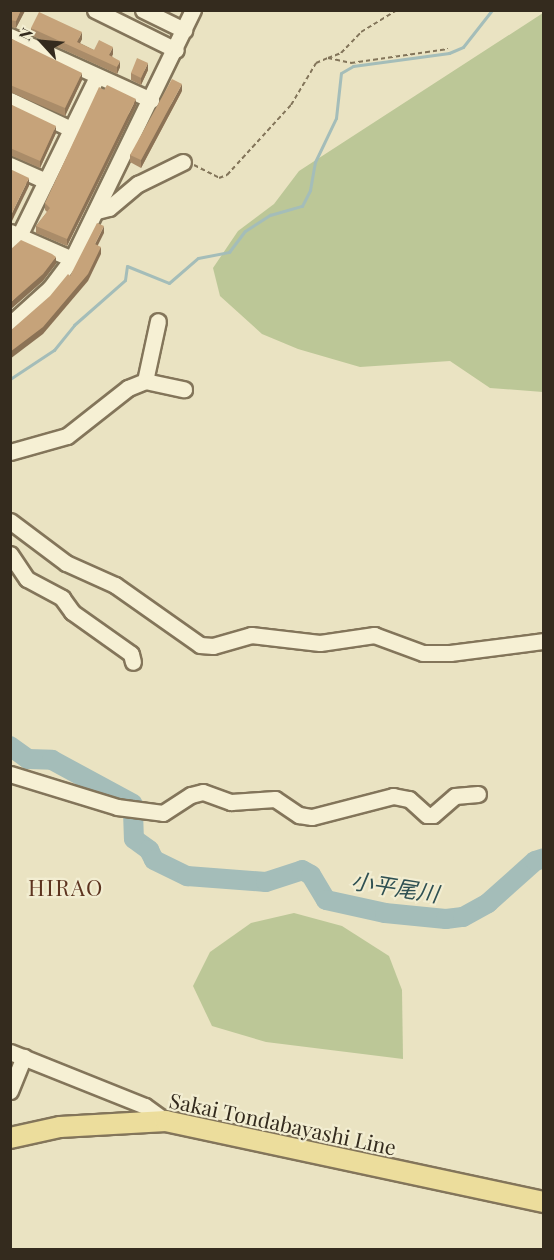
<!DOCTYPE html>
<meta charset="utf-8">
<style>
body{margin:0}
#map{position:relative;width:554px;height:1260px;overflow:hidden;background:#eae3c2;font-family:"Playfair Display","Noto Sans JP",serif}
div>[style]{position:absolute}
.green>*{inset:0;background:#bcc797}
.stream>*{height:3px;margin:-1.5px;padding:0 1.5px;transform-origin:1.5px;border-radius:1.5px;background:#a4bdb9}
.river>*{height:20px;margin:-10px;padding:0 10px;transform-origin:10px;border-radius:10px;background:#a4bdb9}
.path>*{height:2px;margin-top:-1px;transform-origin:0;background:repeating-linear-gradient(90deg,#83755a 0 4.5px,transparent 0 7.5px)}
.roads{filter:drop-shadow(2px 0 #83755a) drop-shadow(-2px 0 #83755a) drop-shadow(0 2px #83755a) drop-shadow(0 -2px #83755a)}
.minor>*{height:15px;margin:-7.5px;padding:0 7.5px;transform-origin:7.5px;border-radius:7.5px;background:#f6f0d4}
.major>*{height:20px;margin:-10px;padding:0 10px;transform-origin:10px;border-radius:10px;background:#ecdd9c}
.wall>*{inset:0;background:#aa8c69}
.shaded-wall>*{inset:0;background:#8b7255}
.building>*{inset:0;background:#c6a37a}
span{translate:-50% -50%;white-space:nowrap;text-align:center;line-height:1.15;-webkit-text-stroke:4.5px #f2edd1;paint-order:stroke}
.street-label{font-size:21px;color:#342b1e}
.water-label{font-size:22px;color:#2e5052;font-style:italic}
.neighbourhood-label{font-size:22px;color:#5d3420;letter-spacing:1.5px}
.frame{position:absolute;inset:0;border:12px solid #342b1e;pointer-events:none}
.north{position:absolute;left:12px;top:12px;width:60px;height:60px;-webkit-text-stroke:4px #f2edd1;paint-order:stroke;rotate:296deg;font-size:16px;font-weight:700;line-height:24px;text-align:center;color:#342b1e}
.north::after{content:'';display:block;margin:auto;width:21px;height:27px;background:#342b1e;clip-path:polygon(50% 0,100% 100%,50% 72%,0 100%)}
</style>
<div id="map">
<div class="green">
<i style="clip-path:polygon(543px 13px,543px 392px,490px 388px,450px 361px,360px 367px,298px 349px,262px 334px,220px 296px,213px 268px,238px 231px,274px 204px,299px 171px)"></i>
<i style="clip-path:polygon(294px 913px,342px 926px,389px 956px,402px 990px,403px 1059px,266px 1042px,212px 1026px,193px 986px,210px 952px,251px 923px)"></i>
</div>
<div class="stream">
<i style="left:10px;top:379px;width:53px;rotate:-33.4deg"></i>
<i style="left:54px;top:350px;width:32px;rotate:-51deg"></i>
<i style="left:74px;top:325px;width:68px;rotate:-41.4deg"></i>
<i style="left:125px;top:280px;width:14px;rotate:-82deg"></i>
<i style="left:127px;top:266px;width:45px;rotate:22deg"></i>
<i style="left:169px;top:283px;width:38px;rotate:-41deg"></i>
<i style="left:198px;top:258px;width:32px;rotate:-11deg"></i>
<i style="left:229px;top:252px;width:26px;rotate:-53deg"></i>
<i style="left:245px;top:231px;width:30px;rotate:-33deg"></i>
<i style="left:270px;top:215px;width:33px;rotate:-16deg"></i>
<i style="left:302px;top:206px;width:18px;rotate:-63deg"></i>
<i style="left:310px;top:190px;width:28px;rotate:-80deg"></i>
<i style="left:315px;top:162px;width:49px;rotate:-64.5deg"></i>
<i style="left:336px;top:118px;width:45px;rotate:-83.7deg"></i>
<i style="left:341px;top:73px;width:14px;rotate:-30deg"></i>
<i style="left:353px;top:66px;width:97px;rotate:-7.7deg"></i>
<i style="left:449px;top:53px;width:15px;rotate:-23deg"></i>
<i style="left:463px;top:47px;width:47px;rotate:-51.9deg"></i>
</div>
<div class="river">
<i style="left:10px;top:746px;width:22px;rotate:36deg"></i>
<i style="left:28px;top:759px;width:24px;rotate:2deg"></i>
<i style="left:52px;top:760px;width:92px;rotate:28.5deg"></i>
<i style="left:133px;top:812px;width:27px;rotate:88deg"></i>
<i style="left:134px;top:839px;width:19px;rotate:36deg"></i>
<i style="left:149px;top:850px;width:11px;rotate:63deg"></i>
<i style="left:154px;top:860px;width:37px;rotate:26deg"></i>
<i style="left:187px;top:876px;width:79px;rotate:4.3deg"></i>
<i style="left:266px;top:882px;width:38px;rotate:-18deg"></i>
<i style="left:302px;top:870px;width:10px;rotate:29deg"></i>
<i style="left:311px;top:875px;width:29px;rotate:59deg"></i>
<i style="left:326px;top:900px;width:60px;rotate:12.4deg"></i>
<i style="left:385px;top:913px;width:61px;rotate:5.6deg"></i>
<i style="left:446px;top:919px;width:17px;rotate:-7deg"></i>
<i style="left:463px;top:917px;width:29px;rotate:-29deg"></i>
<i style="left:488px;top:903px;width:63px;rotate:-41.8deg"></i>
<i style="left:535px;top:861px;width:9px;rotate:-18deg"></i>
</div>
<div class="path">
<i style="left:328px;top:58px;width:14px;rotate:-21deg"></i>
<i style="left:341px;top:53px;width:29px;rotate:-46deg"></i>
<i style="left:361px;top:32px;width:42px;rotate:-31.4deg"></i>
<i style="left:194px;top:165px;width:28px;rotate:27deg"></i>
<i style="left:219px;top:178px;width:9px;rotate:-21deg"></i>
<i style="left:227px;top:175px;width:95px;rotate:-47.6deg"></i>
<i style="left:291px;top:105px;width:49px;rotate:-59.2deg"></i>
<i style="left:316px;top:63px;width:13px;rotate:-23deg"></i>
<i style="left:328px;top:58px;width:24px;rotate:12deg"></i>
<i style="left:351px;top:63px;width:98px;rotate:-8.2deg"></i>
</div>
<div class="roads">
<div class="minor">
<i style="left:95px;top:10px;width:90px;rotate:26.3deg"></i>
<i style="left:143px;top:10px;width:46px;rotate:26deg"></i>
<i style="left:10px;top:36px;width:155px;rotate:24.4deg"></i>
<i style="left:10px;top:100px;width:68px;rotate:25.4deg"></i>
<i style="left:10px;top:165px;width:39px;rotate:24deg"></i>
<i style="left:97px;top:211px;width:12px;rotate:-14deg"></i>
<i style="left:109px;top:208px;width:38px;rotate:-40deg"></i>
<i style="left:138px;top:184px;width:50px;rotate:-26.1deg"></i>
<i style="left:10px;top:232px;width:68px;rotate:23.5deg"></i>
<i style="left:10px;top:244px;width:12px;rotate:-42deg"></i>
<i style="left:19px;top:236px;width:177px;rotate:-63.9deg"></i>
<i style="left:10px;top:324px;width:54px;rotate:-42deg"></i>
<i style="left:50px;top:288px;width:36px;rotate:-53deg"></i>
<i style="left:72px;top:259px;width:277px;rotate:-64.1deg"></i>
<i style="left:145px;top:381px;width:61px;rotate:-77.8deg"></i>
<i style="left:10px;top:452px;width:59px;rotate:-15.7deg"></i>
<i style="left:67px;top:436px;width:78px;rotate:-38.2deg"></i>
<i style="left:128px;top:388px;width:18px;rotate:-22deg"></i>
<i style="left:145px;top:381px;width:40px;rotate:12deg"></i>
<i style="left:10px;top:521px;width:70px;rotate:36.9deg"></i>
<i style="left:66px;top:563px;width:54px;rotate:24.2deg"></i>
<i style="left:115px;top:585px;width:104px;rotate:35.2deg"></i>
<i style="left:200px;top:645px;width:13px;rotate:4deg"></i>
<i style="left:213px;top:646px;width:40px;rotate:-16deg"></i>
<i style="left:251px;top:635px;width:69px;rotate:6.6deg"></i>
<i style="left:320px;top:643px;width:55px;rotate:-8.4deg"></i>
<i style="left:374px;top:635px;width:52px;rotate:20.2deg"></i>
<i style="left:423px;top:653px;width:27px"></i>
<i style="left:450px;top:653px;width:95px;rotate:-7.3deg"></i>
<i style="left:10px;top:554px;width:30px;rotate:56deg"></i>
<i style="left:27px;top:579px;width:40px;rotate:28deg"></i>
<i style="left:62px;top:598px;width:17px;rotate:54deg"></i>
<i style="left:72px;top:612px;width:72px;rotate:35.4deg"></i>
<i style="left:131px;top:654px;width:8px;rotate:76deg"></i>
<i style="left:10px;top:774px;width:112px;rotate:17.1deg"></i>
<i style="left:117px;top:807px;width:46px;rotate:7.4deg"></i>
<i style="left:163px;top:813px;width:33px;rotate:-33deg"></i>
<i style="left:191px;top:795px;width:12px;rotate:-14deg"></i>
<i style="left:203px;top:792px;width:30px;rotate:20deg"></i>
<i style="left:231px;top:802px;width:44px;rotate:-3.9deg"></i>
<i style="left:275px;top:799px;width:29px;rotate:34deg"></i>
<i style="left:299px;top:815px;width:13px;rotate:9deg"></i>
<i style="left:312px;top:817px;width:84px;rotate:-14.5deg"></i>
<i style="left:393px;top:796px;width:16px;rotate:11deg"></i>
<i style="left:409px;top:799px;width:24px;rotate:42deg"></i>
<i style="left:427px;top:815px;width:6px"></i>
<i style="left:433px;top:815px;width:29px;rotate:-41deg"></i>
<i style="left:455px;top:796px;width:23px;rotate:-5deg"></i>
<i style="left:10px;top:1052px;width:145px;rotate:21.8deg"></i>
<i style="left:145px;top:1106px;width:26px;rotate:36deg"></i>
<i style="left:10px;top:1091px;width:37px;rotate:-68deg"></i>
</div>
<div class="major">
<i style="left:10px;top:1138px;width:51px;rotate:-12.4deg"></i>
<i style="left:60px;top:1127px;width:106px;rotate:-3.2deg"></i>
<i style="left:166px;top:1121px;width:387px;rotate:12.1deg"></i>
</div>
</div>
<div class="wall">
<i style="clip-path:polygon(10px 10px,25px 10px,16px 28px,10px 27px)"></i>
<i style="clip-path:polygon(31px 28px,82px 39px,80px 43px,94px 50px,113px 54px,112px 56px,120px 67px,117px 74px,31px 35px)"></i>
<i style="clip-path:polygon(10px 38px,82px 80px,65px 116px,10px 92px)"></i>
<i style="clip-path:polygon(148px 70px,141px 85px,131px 80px,131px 73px)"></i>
<i style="clip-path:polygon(182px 91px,141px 168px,130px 162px,130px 155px)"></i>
<i style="clip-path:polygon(10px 104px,56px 133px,40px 168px,10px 155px)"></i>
<i style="clip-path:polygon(136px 106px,67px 246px,36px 233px,36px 226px,47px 212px,45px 210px,45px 203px)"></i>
</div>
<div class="shaded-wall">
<i style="clip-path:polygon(21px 10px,25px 11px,16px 28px,16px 21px)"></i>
<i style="clip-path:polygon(82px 32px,82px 39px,77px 49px,77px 42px)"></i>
<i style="clip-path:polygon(113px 47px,113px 54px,109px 62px,109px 55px)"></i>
<i style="clip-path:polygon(120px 61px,120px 67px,117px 74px,117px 67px)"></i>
<i style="clip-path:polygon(148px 63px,148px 70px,141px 85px,141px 78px)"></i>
<i style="clip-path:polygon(82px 73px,82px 80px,65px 116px,65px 108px)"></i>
<i style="clip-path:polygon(182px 84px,182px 91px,141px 168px,141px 160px)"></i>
<i style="clip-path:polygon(136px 99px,136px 106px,67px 246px,67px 239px)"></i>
<i style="clip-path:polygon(56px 126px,56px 133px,40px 168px,40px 161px)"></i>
<i style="clip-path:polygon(29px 178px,29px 186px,11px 223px,11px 215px)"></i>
<i style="clip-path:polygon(104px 226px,104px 233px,95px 251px,95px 244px)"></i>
<i style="clip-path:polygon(101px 247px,101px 254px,88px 281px,43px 334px,10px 359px,10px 352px)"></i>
<i style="clip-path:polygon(56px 257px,56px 264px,43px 281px,10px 310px,10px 303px)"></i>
</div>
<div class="building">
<i style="clip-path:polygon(10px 10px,21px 10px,16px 21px,10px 20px)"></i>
<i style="clip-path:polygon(39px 12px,82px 32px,77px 42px,94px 50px,99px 40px,113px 47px,109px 55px,120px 61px,117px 67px,31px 28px)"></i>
<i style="clip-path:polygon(10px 38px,82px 73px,65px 108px,10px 85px)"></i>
<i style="clip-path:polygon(137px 58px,148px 63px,141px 78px,131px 73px)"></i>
<i style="clip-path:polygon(172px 79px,182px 84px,141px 160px,130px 155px)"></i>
<i style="clip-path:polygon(107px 85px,136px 99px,67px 239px,36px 226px,50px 208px,45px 203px,99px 87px,104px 90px)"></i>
<i style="clip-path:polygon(10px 104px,56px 126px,40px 161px,10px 148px)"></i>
<i style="clip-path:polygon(10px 169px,29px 178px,11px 215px,10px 215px)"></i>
<i style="clip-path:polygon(97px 223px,104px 226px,95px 244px,101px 247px,88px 274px,43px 327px,10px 352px,10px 331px,50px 296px,68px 274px,70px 276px)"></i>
<i style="clip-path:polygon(21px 240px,52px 254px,56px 257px,43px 274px,10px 303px,10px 250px)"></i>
</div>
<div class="street-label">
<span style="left:283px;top:1123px;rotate:12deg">Sakai Tondabayashi Line</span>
</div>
<div class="water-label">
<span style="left:395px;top:887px;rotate:9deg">小平尾川</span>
</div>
<div class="neighbourhood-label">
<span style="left:66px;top:888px">HIRAO</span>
</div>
<div class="frame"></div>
<div class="north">N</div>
</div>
